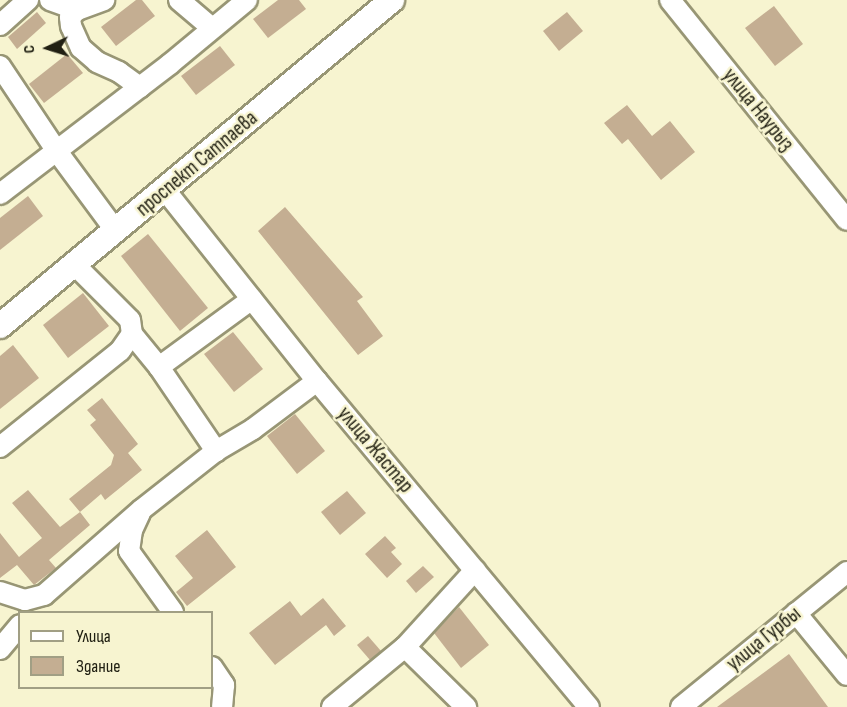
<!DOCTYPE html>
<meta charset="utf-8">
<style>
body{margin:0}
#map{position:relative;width:847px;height:707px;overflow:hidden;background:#f7f4d0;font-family:"Sofia Sans Condensed",sans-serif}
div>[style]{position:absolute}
.building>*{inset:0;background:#c4ae92}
.roads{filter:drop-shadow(2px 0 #989675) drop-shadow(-2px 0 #989675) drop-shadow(0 2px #989675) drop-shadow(0 -2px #989675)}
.minor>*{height:20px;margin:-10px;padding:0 10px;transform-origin:10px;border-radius:10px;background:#fff}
.tertiary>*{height:24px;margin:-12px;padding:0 12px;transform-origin:12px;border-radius:12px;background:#fff}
span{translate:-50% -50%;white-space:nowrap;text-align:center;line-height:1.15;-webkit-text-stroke:5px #f7f4d0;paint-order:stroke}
.street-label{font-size:21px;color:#212013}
.legend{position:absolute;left:18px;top:611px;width:195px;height:78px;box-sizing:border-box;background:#f7f4d0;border:2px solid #a19f84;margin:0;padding:8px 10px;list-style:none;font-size:18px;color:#212013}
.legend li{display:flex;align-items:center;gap:12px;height:30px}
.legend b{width:30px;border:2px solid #a19f84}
.north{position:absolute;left:18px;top:18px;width:60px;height:60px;-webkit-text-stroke:4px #f7f4d0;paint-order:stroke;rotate:266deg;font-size:16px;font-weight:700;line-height:24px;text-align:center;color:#212013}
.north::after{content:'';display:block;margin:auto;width:21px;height:27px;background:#212013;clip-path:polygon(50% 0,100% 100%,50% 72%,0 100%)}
</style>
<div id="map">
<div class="building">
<i style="clip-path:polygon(136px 0,142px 0,155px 16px,116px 46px,101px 27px)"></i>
<i style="clip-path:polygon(278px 0,299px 0,306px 9px,268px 38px,253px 19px)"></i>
<i style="clip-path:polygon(774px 6px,803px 44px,775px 66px,745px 28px)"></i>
<i style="clip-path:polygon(37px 12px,46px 23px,17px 49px,8px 37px)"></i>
<i style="clip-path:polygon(567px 12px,583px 31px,559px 51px,543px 31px)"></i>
<i style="clip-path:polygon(220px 46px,235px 65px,196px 95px,181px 76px)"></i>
<i style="clip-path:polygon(67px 54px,83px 73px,44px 103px,29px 84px)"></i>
<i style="clip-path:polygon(627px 105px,652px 136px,670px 121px,695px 152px,661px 180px,628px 139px,622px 144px,604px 123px)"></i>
<i style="clip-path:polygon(28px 196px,43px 216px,0 250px,0 218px)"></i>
<i style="clip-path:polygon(285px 207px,363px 297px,357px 301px,383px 336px,358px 355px,258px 231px)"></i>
<i style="clip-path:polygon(148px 234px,208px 308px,180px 331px,121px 256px)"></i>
<i style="clip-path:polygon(83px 293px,109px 326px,68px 358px,43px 325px)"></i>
<i style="clip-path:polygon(233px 332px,263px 369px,234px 392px,204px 354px)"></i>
<i style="clip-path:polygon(13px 345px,39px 378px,0 409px,0 356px)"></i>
<i style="clip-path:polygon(102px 398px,138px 444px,128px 453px,142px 470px,105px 500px,101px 494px,80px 512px,69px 499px,111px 465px,114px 455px,90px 425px,96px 420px,87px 410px)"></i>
<i style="clip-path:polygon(295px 414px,325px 451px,297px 474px,267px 436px)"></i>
<i style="clip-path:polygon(28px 490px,60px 527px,80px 512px,90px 525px,49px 560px,56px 568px,34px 585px,17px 565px,0 578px,0 533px,19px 557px,42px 538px,12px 503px)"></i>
<i style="clip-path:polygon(347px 491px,366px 513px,340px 535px,321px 512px)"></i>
<i style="clip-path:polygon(207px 530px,236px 567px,187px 606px,176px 592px,193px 578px,175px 556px)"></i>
<i style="clip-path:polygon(385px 536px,396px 548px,391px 552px,402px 564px,387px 578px,365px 554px)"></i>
<i style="clip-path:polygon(423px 566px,434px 577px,416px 593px,406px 581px)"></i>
<i style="clip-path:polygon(323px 598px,346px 626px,334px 636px,326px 625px,275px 665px,249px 633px,290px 601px,301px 616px)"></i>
<i style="clip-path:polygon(459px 607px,489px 645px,461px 668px,434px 633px)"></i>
<i style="clip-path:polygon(368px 636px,381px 651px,370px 660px,357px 645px)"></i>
<i style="clip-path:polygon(789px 654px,828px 707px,717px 707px)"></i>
</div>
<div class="roads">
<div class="minor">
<i style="left:50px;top:0;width:29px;rotate:20deg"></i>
<i style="left:77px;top:10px;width:29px;rotate:-20deg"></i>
<i style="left:179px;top:0;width:43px;rotate:40.3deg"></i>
<i style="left:670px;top:0;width:282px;rotate:51.2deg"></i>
<i style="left:77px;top:10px;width:10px;rotate:135deg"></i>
<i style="left:70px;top:17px;width:9px;rotate:84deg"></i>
<i style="left:71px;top:26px;width:24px;rotate:66deg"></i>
<i style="left:81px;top:48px;width:21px;rotate:41deg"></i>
<i style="left:97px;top:62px;width:24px;rotate:24deg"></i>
<i style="left:119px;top:72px;width:26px;rotate:36deg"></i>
<i style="left:0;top:25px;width:38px;rotate:-42deg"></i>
<i style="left:0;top:66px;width:101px;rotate:56.3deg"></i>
<i style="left:56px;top:150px;width:101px;rotate:53.5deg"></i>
<i style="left:165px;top:190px;width:244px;rotate:51.5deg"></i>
<i style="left:317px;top:381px;width:425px;rotate:50.2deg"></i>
<i style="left:0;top:194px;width:214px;rotate:-37.4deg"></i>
<i style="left:170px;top:64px;width:100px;rotate:-39.7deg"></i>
<i style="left:132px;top:334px;width:43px;rotate:50.7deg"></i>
<i style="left:159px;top:367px;width:102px;rotate:55.8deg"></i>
<i style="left:159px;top:367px;width:115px;rotate:-36.2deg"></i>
<i style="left:0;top:447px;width:154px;rotate:-38.7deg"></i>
<i style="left:120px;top:351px;width:21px;rotate:-55deg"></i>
<i style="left:132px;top:334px;width:14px;rotate:-98deg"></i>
<i style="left:130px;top:320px;width:78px;rotate:-135deg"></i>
<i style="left:140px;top:513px;width:19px;rotate:115deg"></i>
<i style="left:132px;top:530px;width:21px;rotate:98deg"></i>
<i style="left:129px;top:551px;width:75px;rotate:54.2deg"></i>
<i style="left:0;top:592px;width:26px;rotate:18deg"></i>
<i style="left:25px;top:600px;width:20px;rotate:-15deg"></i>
<i style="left:44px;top:595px;width:129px;rotate:-41.2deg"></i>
<i style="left:141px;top:510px;width:95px;rotate:-38.2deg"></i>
<i style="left:216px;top:451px;width:43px;rotate:-30.7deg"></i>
<i style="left:253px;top:429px;width:80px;rotate:-36.9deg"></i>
<i style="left:796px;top:613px;width:80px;rotate:50.6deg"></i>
<i style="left:405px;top:647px;width:86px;rotate:44.5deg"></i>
<i style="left:0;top:649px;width:31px;rotate:-50deg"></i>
<i style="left:212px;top:667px;width:22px;rotate:56deg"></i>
<i style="left:224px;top:685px;width:22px;rotate:95deg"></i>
<i style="left:332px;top:707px;width:94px;rotate:-39.4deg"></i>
<i style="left:405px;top:647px;width:104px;rotate:-47.7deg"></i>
<i style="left:681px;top:707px;width:214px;rotate:-39.1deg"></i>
</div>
<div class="tertiary">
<i style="left:0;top:326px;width:510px;rotate:-39.75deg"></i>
</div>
</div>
<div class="street-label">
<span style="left:758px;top:110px;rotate:51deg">улица Наурыз</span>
<span style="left:197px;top:164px;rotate:-40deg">проспект Сатпаева</span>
<span style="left:375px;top:450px;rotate:50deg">улица Жастар</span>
<span style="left:764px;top:639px;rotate:-39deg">улица Гурбы</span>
</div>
<ul class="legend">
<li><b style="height:8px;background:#fff"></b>Улица</li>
<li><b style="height:16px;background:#c4ae92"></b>Здание</li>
</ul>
<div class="north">С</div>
</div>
